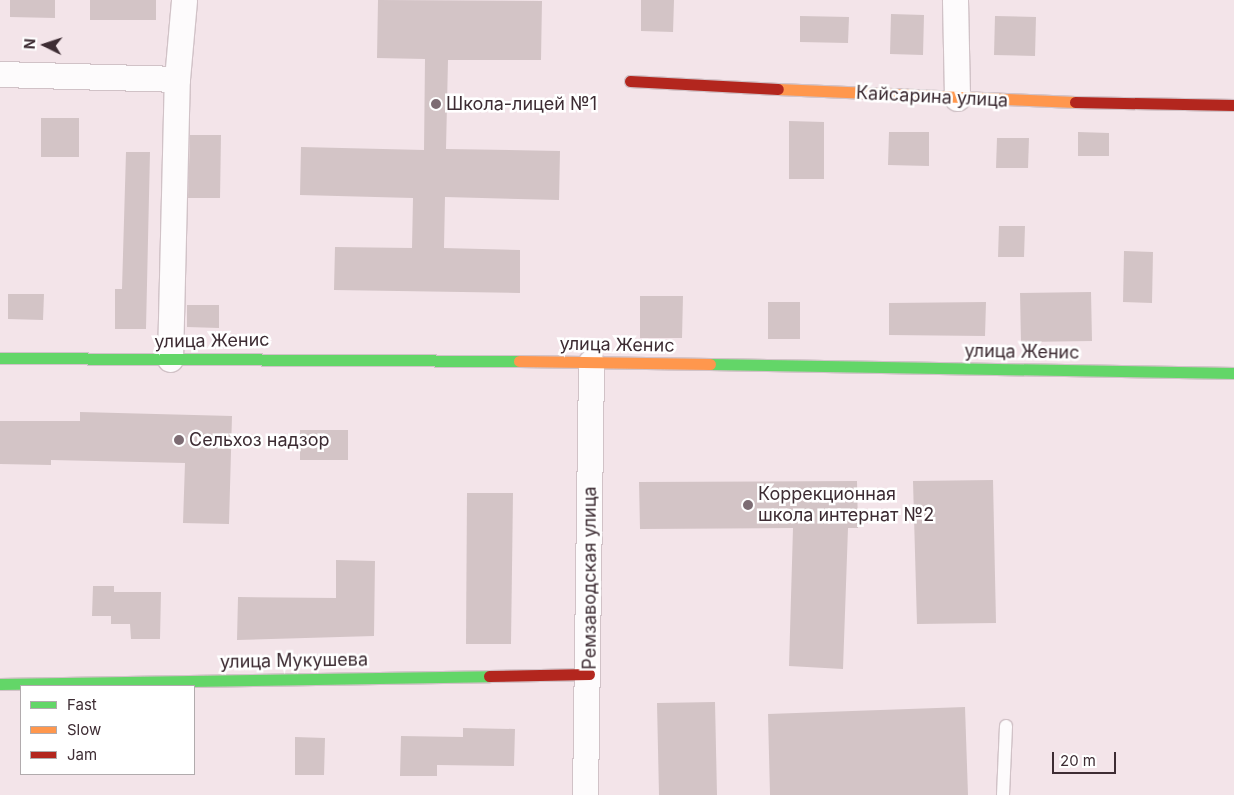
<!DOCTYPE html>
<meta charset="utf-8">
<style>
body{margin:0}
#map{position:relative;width:1234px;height:795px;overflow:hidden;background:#f3e4e9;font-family:Inter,sans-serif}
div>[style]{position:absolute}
.building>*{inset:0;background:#d3c4c6}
.roads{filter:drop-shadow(1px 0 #d1c2c7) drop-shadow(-1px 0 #d1c2c7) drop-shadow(0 1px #d1c2c7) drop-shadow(0 -1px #d1c2c7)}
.lane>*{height:12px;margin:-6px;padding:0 6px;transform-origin:6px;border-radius:6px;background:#fdfbfc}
.street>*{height:25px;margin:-12.5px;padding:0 12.5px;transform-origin:12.5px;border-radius:12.5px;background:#fdfbfc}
.fast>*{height:11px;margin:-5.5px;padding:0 5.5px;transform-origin:5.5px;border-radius:5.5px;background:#63d668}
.slow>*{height:11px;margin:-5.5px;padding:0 5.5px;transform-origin:5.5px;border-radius:5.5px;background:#ff974d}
.jam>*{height:11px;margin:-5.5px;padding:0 5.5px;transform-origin:5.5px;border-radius:5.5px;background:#b3261e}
.dots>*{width:14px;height:14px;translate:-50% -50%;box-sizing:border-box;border:2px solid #fff;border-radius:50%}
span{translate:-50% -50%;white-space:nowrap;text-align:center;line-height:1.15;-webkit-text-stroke:5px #fff;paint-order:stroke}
.street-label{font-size:18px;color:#3d2c33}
.poi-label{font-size:18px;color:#3d2c33}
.left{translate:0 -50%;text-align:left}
.legend{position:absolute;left:20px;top:685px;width:175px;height:90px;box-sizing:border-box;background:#fff;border:1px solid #b1abad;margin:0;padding:6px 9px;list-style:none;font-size:15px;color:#3d2c33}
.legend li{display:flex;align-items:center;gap:10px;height:25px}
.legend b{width:25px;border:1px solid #b1abad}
.north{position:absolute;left:20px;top:20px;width:50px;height:50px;-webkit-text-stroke:4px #fff;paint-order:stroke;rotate:274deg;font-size:14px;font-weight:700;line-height:20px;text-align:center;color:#3d2c33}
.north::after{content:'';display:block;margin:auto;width:18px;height:22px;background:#3d2c33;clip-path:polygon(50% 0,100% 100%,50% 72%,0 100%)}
.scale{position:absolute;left:1052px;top:752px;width:64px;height:22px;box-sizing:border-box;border:2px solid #3d2c33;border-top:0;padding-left:6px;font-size:15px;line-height:18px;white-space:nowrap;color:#3d2c33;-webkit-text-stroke:4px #fff;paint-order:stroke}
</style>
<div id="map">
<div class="building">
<i style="clip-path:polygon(10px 0,55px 0,55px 18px,10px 17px)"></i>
<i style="clip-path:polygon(90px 0,156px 0,156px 20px,90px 20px)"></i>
<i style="clip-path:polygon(378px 0,542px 1px,541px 60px,448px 60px,446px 149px,560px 151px,559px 200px,445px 197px,444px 248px,520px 250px,520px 293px,334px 290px,335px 247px,412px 248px,413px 198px,300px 195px,301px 147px,424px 150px,425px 59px,377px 58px)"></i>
<i style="clip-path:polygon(641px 0,674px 0,673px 32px,641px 31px)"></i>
<i style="clip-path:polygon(891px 14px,924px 15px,923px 55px,890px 54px)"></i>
<i style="clip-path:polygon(800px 16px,849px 17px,848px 43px,800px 42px)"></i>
<i style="clip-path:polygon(995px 16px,1036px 17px,1035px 56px,994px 55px)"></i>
<i style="clip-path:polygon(41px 118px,79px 118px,79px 157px,41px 157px)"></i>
<i style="clip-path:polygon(789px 121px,824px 122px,824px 179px,789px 179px)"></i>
<i style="clip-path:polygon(889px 132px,929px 132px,929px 166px,888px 165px)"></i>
<i style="clip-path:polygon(1078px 132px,1109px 133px,1109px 156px,1078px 156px)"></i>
<i style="clip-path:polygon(190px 135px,221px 135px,220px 198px,188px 198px)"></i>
<i style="clip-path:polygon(997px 138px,1029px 138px,1028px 168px,996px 168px)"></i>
<i style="clip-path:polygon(126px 152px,150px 152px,146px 329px,115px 329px,115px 289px,122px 289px)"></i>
<i style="clip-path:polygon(999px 226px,1025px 226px,1024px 257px,998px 257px)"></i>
<i style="clip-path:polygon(1124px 251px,1153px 252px,1152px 303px,1123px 302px)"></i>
<i style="clip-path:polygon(1091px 292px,1092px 341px,1021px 342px,1020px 293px)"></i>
<i style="clip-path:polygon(8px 294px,44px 294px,43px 320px,8px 319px)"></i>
<i style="clip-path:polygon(640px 296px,683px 296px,682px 338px,640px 338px)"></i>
<i style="clip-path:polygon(768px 302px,800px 302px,800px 339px,768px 339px)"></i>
<i style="clip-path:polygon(986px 302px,985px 336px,889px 335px,889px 303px)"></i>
<i style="clip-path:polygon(187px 305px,219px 305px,219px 328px,187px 327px)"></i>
<i style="clip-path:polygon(80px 412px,232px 416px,229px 524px,183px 523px,185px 463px,51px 460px,51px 465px,0 464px,0 421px,80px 421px)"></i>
<i style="clip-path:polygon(300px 430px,348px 430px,348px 460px,300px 460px)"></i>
<i style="clip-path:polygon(993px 480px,996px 623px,917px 624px,913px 481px)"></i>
<i style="clip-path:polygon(857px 481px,858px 528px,848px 528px,843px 669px,789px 666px,793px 528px,640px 529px,639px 482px)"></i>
<i style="clip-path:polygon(467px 493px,513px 493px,511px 644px,466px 644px)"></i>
<i style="clip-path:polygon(336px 560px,375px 561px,374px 636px,237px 640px,238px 597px,336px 598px)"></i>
<i style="clip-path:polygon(93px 586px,114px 586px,114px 592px,161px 592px,160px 639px,131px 639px,130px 624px,111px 624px,111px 616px,92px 616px)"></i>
<i style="clip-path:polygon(715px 702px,717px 795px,659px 795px,657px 703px)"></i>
<i style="clip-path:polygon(965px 707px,968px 795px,770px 795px,768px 714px)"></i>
<i style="clip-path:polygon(463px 728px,515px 729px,514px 766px,437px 765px,437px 776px,400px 776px,401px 736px,463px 737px)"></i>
<i style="clip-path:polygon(295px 737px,325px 738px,324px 775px,295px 775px)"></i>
</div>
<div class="roads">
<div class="lane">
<i style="left:1003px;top:795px;width:69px;rotate:-87.5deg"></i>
</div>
<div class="street">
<i style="left:955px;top:0;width:98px;rotate:88.8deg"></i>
<i style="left:0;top:74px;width:177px;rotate:1.6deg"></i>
<i style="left:170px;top:359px;width:280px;rotate:-88.6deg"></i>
<i style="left:177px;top:79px;width:79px;rotate:-84.9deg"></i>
<i style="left:585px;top:795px;width:433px;rotate:-89.2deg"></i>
</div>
<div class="fast">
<i style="left:0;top:358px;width:519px;rotate:0.33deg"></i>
<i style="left:710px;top:364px;width:524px;rotate:0.98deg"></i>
<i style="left:0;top:684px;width:489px;rotate:-0.9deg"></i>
</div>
<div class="slow">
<i style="left:778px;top:89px;width:297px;rotate:2.5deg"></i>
<i style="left:519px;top:361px;width:191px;rotate:0.9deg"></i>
</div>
<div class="jam">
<i style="left:630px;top:81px;width:148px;rotate:3.1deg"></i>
<i style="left:1075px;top:102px;width:159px;rotate:1.1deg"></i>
<i style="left:489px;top:676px;width:100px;rotate:-1.1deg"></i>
</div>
</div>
<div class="dots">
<i style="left:436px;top:104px;background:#7d6c73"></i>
<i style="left:179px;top:440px;background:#7d6c73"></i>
<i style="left:748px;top:505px;background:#7d6c73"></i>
</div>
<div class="street-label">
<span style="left:932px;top:97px;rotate:3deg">Кайсарина улица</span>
<span style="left:212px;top:341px;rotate:-1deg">улица Женис</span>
<span style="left:617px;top:345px;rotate:1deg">улица Женис</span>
<span style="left:1022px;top:352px;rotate:1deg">улица Женис</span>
<span style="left:590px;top:578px;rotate:-90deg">Ремзаводская улица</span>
<span style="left:294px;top:661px;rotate:-1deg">улица Мукушева</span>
</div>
<div class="poi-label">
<span class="left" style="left:446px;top:104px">Школа-лицей №1</span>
<span class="left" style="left:189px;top:440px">Сельхоз надзор</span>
<span class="left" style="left:758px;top:505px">Коррекционная<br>школа интернат №2</span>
</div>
<ul class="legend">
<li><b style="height:6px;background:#63d668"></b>Fast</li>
<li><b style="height:6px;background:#ff974d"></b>Slow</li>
<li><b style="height:6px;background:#b3261e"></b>Jam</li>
</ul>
<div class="north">N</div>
<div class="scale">20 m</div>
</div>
